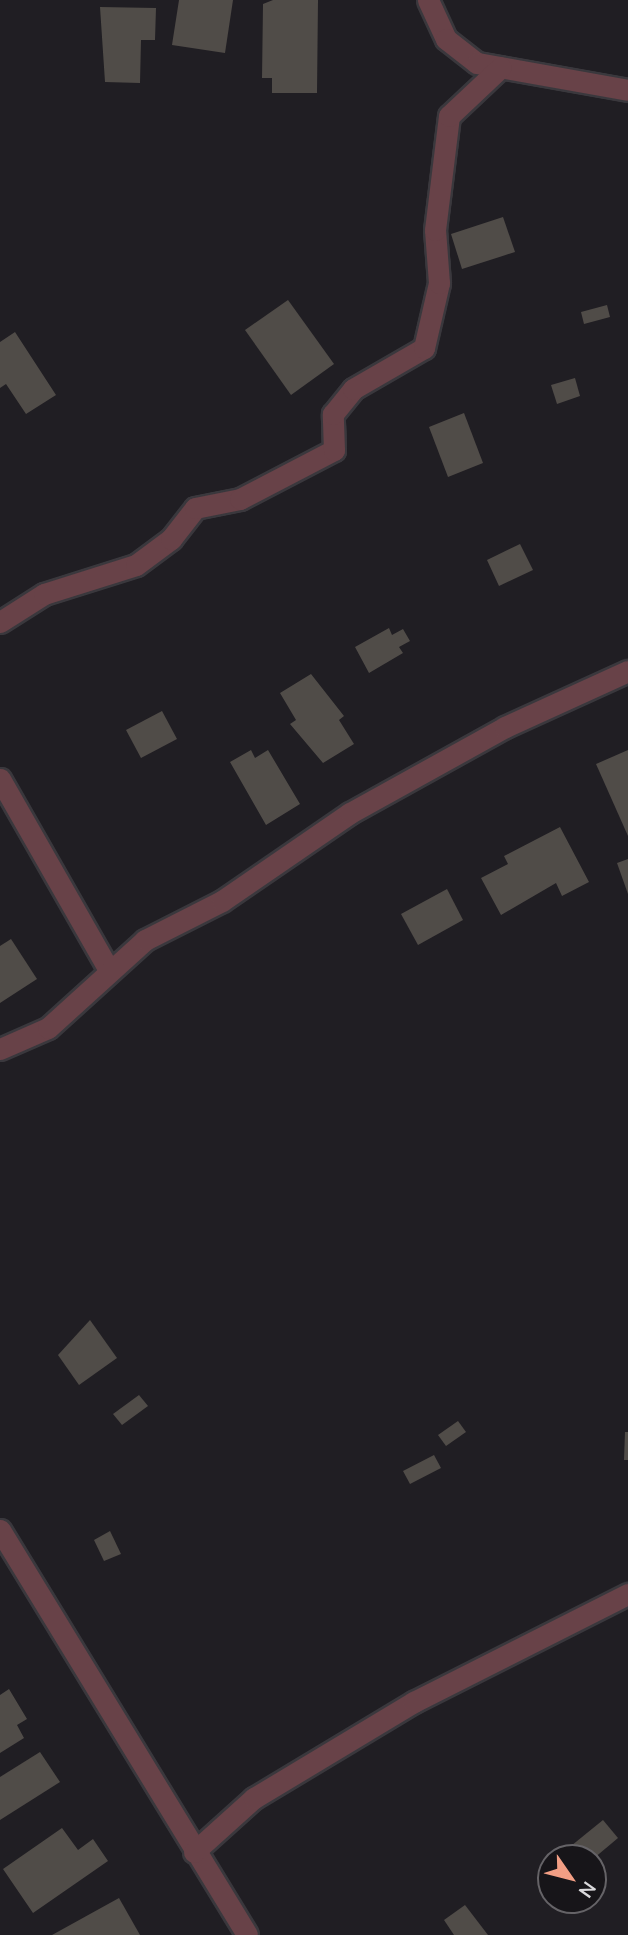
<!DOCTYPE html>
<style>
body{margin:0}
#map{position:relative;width:628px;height:1935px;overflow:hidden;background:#201e23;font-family:Mulish,sans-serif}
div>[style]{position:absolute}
.building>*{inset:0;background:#504c48}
.roads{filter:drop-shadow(2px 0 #3a383d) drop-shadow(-2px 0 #3a383d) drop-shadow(0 2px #3a383d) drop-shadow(0 -2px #3a383d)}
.minor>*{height:21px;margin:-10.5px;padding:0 10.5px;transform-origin:10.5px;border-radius:10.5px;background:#684248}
span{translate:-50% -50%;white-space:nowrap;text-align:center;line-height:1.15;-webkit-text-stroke:6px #171519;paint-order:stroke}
.north{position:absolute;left:537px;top:1844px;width:70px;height:70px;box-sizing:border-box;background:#171519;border:2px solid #656367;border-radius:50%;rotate:125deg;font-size:19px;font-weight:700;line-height:28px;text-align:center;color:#dad9dc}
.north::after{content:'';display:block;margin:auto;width:24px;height:32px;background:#f39f85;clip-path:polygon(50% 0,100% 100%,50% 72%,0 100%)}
</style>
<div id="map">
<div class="building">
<i style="clip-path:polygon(179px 0,233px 0,225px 53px,172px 45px)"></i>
<i style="clip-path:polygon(273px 0,318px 0,317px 93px,272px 93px,272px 78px,262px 78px,263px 4px)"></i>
<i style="clip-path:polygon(100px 7px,156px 8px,155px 40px,141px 40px,140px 83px,105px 82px)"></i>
<i style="clip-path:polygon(503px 217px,515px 252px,462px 269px,451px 234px)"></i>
<i style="clip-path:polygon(288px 300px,334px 364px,291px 395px,245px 330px)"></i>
<i style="clip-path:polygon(607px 305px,610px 317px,584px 324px,581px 312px)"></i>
<i style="clip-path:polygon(15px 332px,56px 395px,26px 414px,6px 384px,0 388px,0 342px)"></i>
<i style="clip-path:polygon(575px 378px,580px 396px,557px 404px,551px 385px)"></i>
<i style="clip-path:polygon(464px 413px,483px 463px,448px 477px,429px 427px)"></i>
<i style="clip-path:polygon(520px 544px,533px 570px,499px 586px,487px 560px)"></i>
<i style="clip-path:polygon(389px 628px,392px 635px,403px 629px,410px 641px,399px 647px,403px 653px,369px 673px,355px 647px)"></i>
<i style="clip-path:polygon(311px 674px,344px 716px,339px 720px,354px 744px,323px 763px,290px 724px,296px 720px,280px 693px)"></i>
<i style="clip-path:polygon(162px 711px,177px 739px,141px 758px,126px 730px)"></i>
<i style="clip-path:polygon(251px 750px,255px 758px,268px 750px,300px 804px,266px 825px,230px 762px)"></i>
<i style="clip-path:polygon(628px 750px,628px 836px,596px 764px)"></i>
<i style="clip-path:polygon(560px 827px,589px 882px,562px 896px,556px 883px,501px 915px,481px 878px,508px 864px,504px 856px)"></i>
<i style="clip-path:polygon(628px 859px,628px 894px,617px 863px)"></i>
<i style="clip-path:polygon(447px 889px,463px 920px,418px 945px,401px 914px)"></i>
<i style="clip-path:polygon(11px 939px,37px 979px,0 1003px,0 946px)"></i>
<i style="clip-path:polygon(90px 1320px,117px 1358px,79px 1385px,58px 1355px)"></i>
<i style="clip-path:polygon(139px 1395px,148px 1406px,122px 1425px,113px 1414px)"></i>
<i style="clip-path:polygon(458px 1421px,466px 1432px,446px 1446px,438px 1435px)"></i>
<i style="clip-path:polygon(625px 1432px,628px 1432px,628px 1460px,624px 1460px)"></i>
<i style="clip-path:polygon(434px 1455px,441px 1468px,410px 1484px,403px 1471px)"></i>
<i style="clip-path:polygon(110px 1531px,121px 1554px,104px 1561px,94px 1540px)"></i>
<i style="clip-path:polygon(9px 1689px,27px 1719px,17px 1725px,24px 1738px,0 1753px,0 1695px)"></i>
<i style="clip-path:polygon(40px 1752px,60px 1782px,0 1820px,0 1777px)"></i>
<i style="clip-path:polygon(603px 1820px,618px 1838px,593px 1859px,573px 1858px,566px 1850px)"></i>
<i style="clip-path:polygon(62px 1828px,78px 1850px,93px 1839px,108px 1861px,33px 1913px,3px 1869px)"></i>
<i style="clip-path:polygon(119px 1898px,140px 1935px,52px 1935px)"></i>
<i style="clip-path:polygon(465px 1905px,488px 1935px,454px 1935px,444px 1920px)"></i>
</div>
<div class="roads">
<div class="minor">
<i style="left:428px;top:0;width:43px;rotate:65.2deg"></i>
<i style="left:446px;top:39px;width:39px;rotate:38deg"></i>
<i style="left:477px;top:63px;width:153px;rotate:10.1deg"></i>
<i style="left:0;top:622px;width:52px;rotate:-32.5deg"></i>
<i style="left:44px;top:594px;width:96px;rotate:-17.5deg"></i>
<i style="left:136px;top:565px;width:44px;rotate:-36.6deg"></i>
<i style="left:171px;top:539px;width:39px;rotate:-52deg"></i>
<i style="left:195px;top:508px;width:46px;rotate:-11.3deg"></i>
<i style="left:240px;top:499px;width:106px;rotate:-27.5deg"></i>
<i style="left:334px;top:450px;width:36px;rotate:-92deg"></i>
<i style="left:333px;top:414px;width:32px;rotate:-51deg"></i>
<i style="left:353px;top:389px;width:82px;rotate:-30deg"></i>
<i style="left:424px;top:348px;width:67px;rotate:-77deg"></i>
<i style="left:439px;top:283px;width:53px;rotate:-94.3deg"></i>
<i style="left:435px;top:230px;width:115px;rotate:-83deg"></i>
<i style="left:449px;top:116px;width:71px;rotate:-43.3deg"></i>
<i style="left:0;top:779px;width:218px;rotate:60.3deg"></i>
<i style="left:0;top:1049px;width:52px;rotate:-23.6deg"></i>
<i style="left:48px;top:1028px;width:131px;rotate:-42.2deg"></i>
<i style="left:145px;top:940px;width:86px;rotate:-26.9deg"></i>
<i style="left:222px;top:901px;width:155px;rotate:-34.5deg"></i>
<i style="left:350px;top:813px;width:177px;rotate:-29deg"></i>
<i style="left:505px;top:727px;width:135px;rotate:-24.5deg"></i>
<i style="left:0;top:1530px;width:474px;rotate:58.6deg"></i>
<i style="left:194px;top:1852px;width:81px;rotate:-42deg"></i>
<i style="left:254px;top:1798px;width:187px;rotate:-31deg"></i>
<i style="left:414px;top:1702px;width:240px;rotate:-26.8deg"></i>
</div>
</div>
<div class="north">N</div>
</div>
